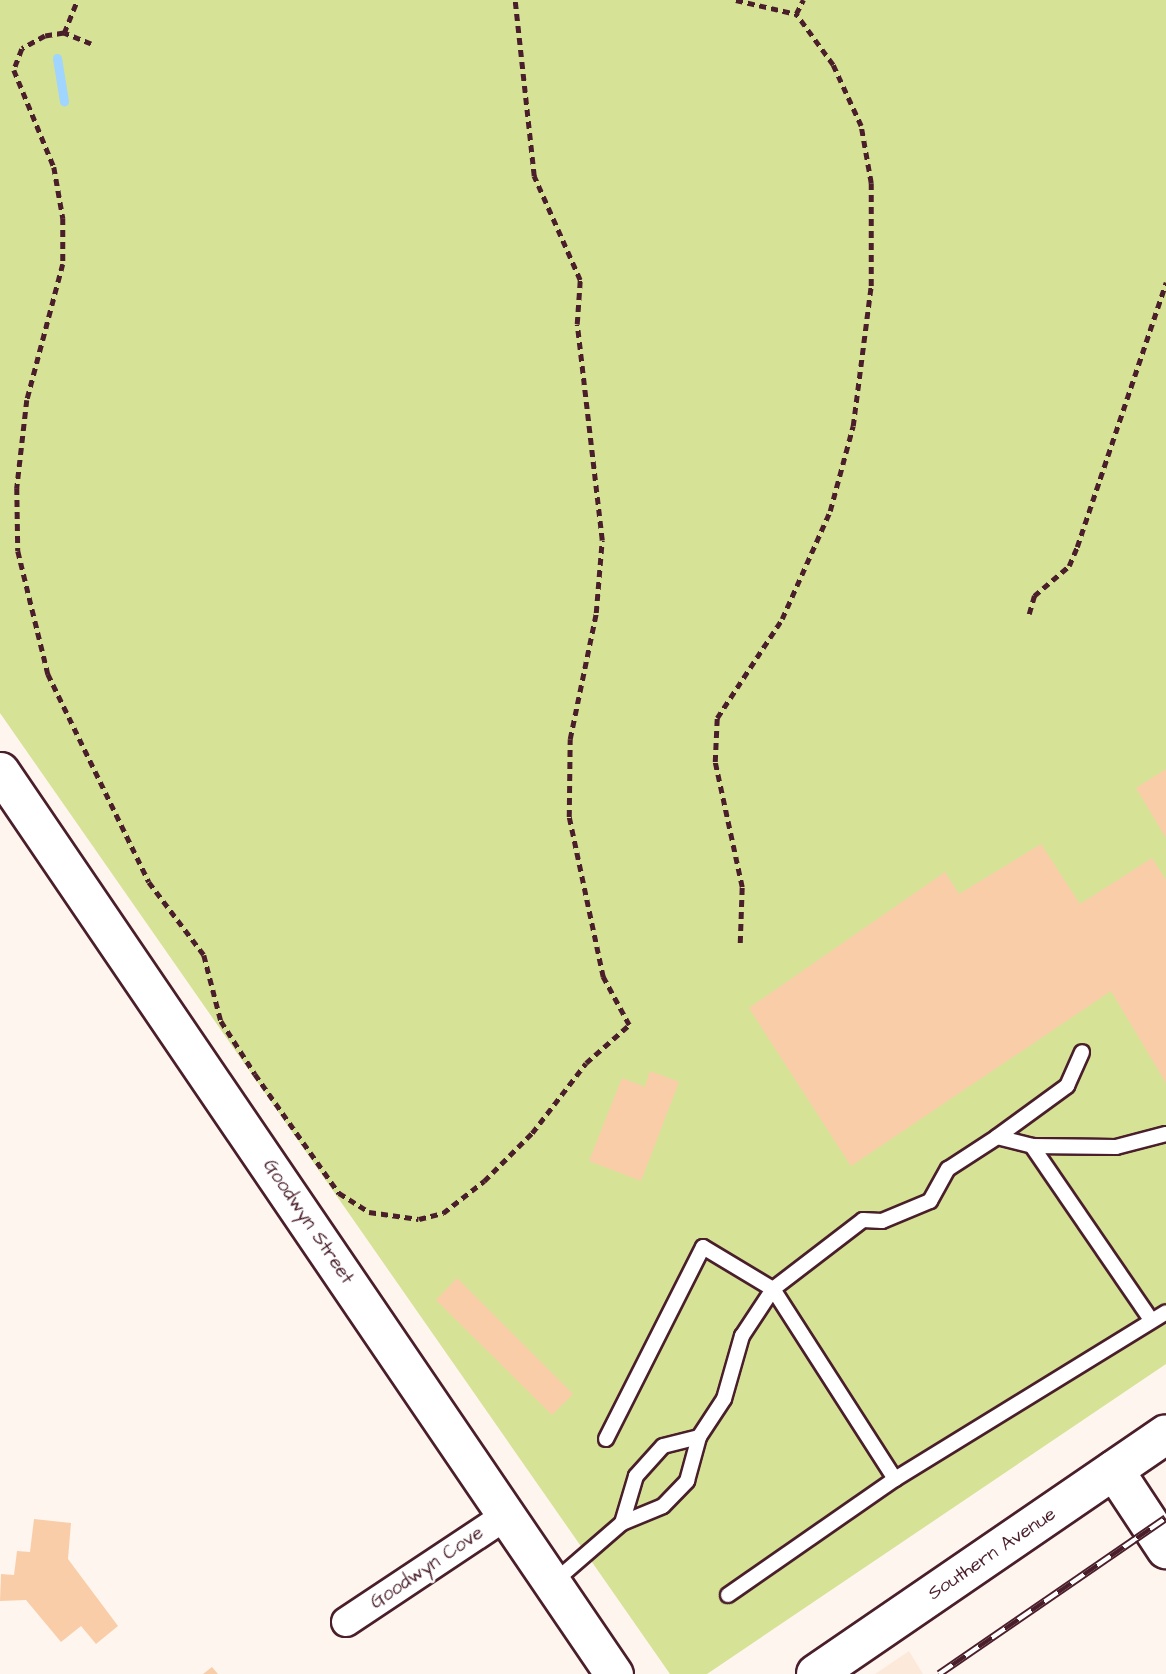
<!DOCTYPE html>
<style>
body{margin:0}
#map{position:relative;width:1166px;height:1674px;overflow:hidden;background:#fef5ee;font-family:"Architects Daughter",sans-serif}
div>[style]{position:absolute}
.built>*{inset:0;background:#fde9d9}
.green>*{inset:0;background:#d6e295}
.stream>*{height:9px;margin:-4.5px;padding:0 4.5px;transform-origin:4.5px;border-radius:4.5px;background:#9fd5fe}
.building>*{inset:0;background:#facda9}
.path>*{height:4.5px;margin-top:-2.25px;transform-origin:0;background:repeating-linear-gradient(90deg,#4a1f2b 0 7px,transparent 0 12px)}
.roads{filter:drop-shadow(2px 0 #4a1f2b) drop-shadow(-2px 0 #4a1f2b) drop-shadow(0 2px #4a1f2b) drop-shadow(0 -2px #4a1f2b)}
.service>*{height:14px;margin:-7px;padding:0 7px;transform-origin:7px;border-radius:7px;background:#fff}
.minor>*{height:28px;margin:-14px;padding:0 14px;transform-origin:14px;border-radius:14px;background:#fff}
.tertiary>*{height:37px;margin:-18.5px;padding:0 18.5px;transform-origin:18.5px;border-radius:18.5px;background:#fff}
.secondary>*{height:38px;margin:-19px;padding:0 19px;transform-origin:19px;border-radius:19px;background:#fff}
.rail>*{height:8px;margin-top:-4px;transform-origin:0;background:repeating-linear-gradient(90deg,#fff 0 16px,#4a1f2b 0 32px);box-sizing:border-box;border-block:2px solid #4a1f2b}
span{translate:-50% -50%;white-space:nowrap;text-align:center;line-height:1.15;-webkit-text-stroke:5px #fff;paint-order:stroke}
.street-label{font-size:19px;color:#4a1f2b}
</style>
<div id="map">
<div class="built">
<i style="clip-path:polygon(909px 1651px,923px 1674px,875px 1674px)"></i>
</div>
<div class="green">
<i style="clip-path:polygon(0 0,1166px 0,1166px 1364px,707px 1674px,670px 1674px,0 713px)"></i>
</div>
<div class="stream">
<i style="left:57px;top:58px;width:44px;rotate:80.8deg"></i>
</div>
<div class="building">
<i style="clip-path:polygon(1166px 769px,1166px 838px,1136px 788px)"></i>
<i style="clip-path:polygon(1041px 844px,1080px 904px,1152px 858px,1166px 880px,1166px 1083px,1111px 991px,851px 1166px,749px 1008px,945px 872px,959px 894px)"></i>
<i style="clip-path:polygon(650px 1071px,679px 1082px,641px 1181px,589px 1161px,622px 1078px,645px 1087px)"></i>
<i style="clip-path:polygon(457px 1278px,573px 1394px,552px 1415px,436px 1300px)"></i>
<i style="clip-path:polygon(34px 1519px,71px 1523px,68px 1559px,118px 1626px,96px 1644px,81px 1626px,61px 1642px,26px 1600px,0 1601px,1px 1574px,14px 1575px,17px 1551px,30px 1552px)"></i>
<i style="clip-path:polygon(212px 1667px,218px 1674px,203px 1674px)"></i>
</div>
<div class="path">
<i style="left:736px;top:0;width:62px;rotate:13.1deg"></i>
<i style="left:64px;top:33px;width:35px;rotate:-68deg"></i>
<i style="left:91px;top:44px;width:29px;rotate:-158deg"></i>
<i style="left:64px;top:33px;width:19px;rotate:171deg"></i>
<i style="left:45px;top:36px;width:26px;rotate:151deg"></i>
<i style="left:22px;top:49px;width:22px;rotate:111deg"></i>
<i style="left:14px;top:70px;width:105px;rotate:67.6deg"></i>
<i style="left:54px;top:167px;width:52px;rotate:80deg"></i>
<i style="left:63px;top:218px;width:46px;rotate:90deg"></i>
<i style="left:63px;top:264px;width:141px;rotate:104.8deg"></i>
<i style="left:27px;top:400px;width:89px;rotate:96.5deg"></i>
<i style="left:17px;top:488px;width:63px;rotate:89.1deg"></i>
<i style="left:18px;top:551px;width:127px;rotate:76.3deg"></i>
<i style="left:48px;top:674px;width:231px;rotate:64.1deg"></i>
<i style="left:149px;top:882px;width:91px;rotate:53deg"></i>
<i style="left:204px;top:955px;width:68px;rotate:75.6deg"></i>
<i style="left:221px;top:1021px;width:63px;rotate:57.3deg"></i>
<i style="left:255px;top:1074px;width:146px;rotate:54.8deg"></i>
<i style="left:339px;top:1193px;width:36px;rotate:32deg"></i>
<i style="left:369px;top:1212px;width:50px;rotate:8deg"></i>
<i style="left:419px;top:1219px;width:25px;rotate:-14deg"></i>
<i style="left:443px;top:1213px;width:52px;rotate:-38deg"></i>
<i style="left:484px;top:1181px;width:68px;rotate:-45deg"></i>
<i style="left:532px;top:1133px;width:88px;rotate:-52.4deg"></i>
<i style="left:586px;top:1063px;width:57px;rotate:-41.5deg"></i>
<i style="left:629px;top:1025px;width:55px;rotate:-118.4deg"></i>
<i style="left:603px;top:977px;width:164px;rotate:-102deg"></i>
<i style="left:569px;top:817px;width:78px;rotate:-89.3deg"></i>
<i style="left:570px;top:739px;width:129px;rotate:-78.3deg"></i>
<i style="left:596px;top:613px;width:73px;rotate:-85.3deg"></i>
<i style="left:602px;top:540px;width:217px;rotate:-96.6deg"></i>
<i style="left:577px;top:324px;width:44px;rotate:-86.1deg"></i>
<i style="left:580px;top:280px;width:114px;rotate:-113.9deg"></i>
<i style="left:534px;top:176px;width:177px;rotate:-96.2deg"></i>
<i style="left:1029px;top:614px;width:19px;rotate:-74deg"></i>
<i style="left:1034px;top:596px;width:46px;rotate:-40.6deg"></i>
<i style="left:1069px;top:566px;width:21px;rotate:-67deg"></i>
<i style="left:1077px;top:547px;width:279px;rotate:-71.4deg"></i>
<i style="left:740px;top:943px;width:56px;rotate:-88deg"></i>
<i style="left:742px;top:887px;width:128px;rotate:-102.2deg"></i>
<i style="left:715px;top:762px;width:44px;rotate:-87.4deg"></i>
<i style="left:717px;top:718px;width:118px;rotate:-56.7deg"></i>
<i style="left:782px;top:619px;width:118px;rotate:-66deg"></i>
<i style="left:830px;top:511px;width:88px;rotate:-74.9deg"></i>
<i style="left:853px;top:426px;width:141px;rotate:-82.7deg"></i>
<i style="left:871px;top:286px;width:103px;rotate:-90deg"></i>
<i style="left:871px;top:183px;width:58px;rotate:-100deg"></i>
<i style="left:861px;top:126px;width:67px;rotate:-114.7deg"></i>
<i style="left:833px;top:65px;width:63px;rotate:-126deg"></i>
<i style="left:796px;top:14px;width:16px;rotate:-63deg"></i>
</div>
<div class="roads">
<div class="service">
<i style="left:997px;top:1137px;width:87px;rotate:-36.1deg"></i>
<i style="left:1067px;top:1086px;width:37px;rotate:-66deg"></i>
<i style="left:1032px;top:1146px;width:211px;rotate:55.6deg"></i>
<i style="left:606px;top:1439px;width:215px;rotate:-63.2deg"></i>
<i style="left:703px;top:1247px;width:82px;rotate:31deg"></i>
<i style="left:773px;top:1289px;width:226px;rotate:57.3deg"></i>
<i style="left:895px;top:1479px;width:318px;rotate:-31.6deg"></i>
<i style="left:622px;top:1523px;width:49px;rotate:-73.4deg"></i>
<i style="left:636px;top:1476px;width:40px;rotate:-48deg"></i>
<i style="left:663px;top:1446px;width:37px;rotate:-14deg"></i>
<i style="left:555px;top:1581px;width:89px;rotate:-40.9deg"></i>
<i style="left:622px;top:1523px;width:44px;rotate:-22.5deg"></i>
<i style="left:663px;top:1506px;width:35px;rotate:-46deg"></i>
<i style="left:687px;top:1481px;width:46px;rotate:-74.7deg"></i>
<i style="left:699px;top:1437px;width:45px;rotate:-56.7deg"></i>
<i style="left:724px;top:1399px;width:66px;rotate:-74.1deg"></i>
<i style="left:742px;top:1336px;width:56px;rotate:-56.6deg"></i>
<i style="left:773px;top:1289px;width:113px;rotate:-37.5deg"></i>
<i style="left:863px;top:1220px;width:19px;rotate:3deg"></i>
<i style="left:882px;top:1221px;width:52px;rotate:-22.6deg"></i>
<i style="left:930px;top:1201px;width:37px;rotate:-61deg"></i>
<i style="left:948px;top:1169px;width:59px;rotate:-33.1deg"></i>
<i style="left:997px;top:1137px;width:36px;rotate:14deg"></i>
<i style="left:1032px;top:1146px;width:84px;rotate:0.7deg"></i>
<i style="left:1116px;top:1147px;width:52px;rotate:-14.6deg"></i>
<i style="left:728px;top:1595px;width:203px;rotate:-34.8deg"></i>
</div>
<div class="minor">
<i style="left:346px;top:1622px;width:193px;rotate:-33.6deg"></i>
</div>
<div class="tertiary">
<i style="left:0;top:771px;width:1092px;rotate:55.79deg"></i>
</div>
<div class="secondary">
<i style="left:1114px;top:1470px;width:95px;rotate:56.6deg"></i>
<i style="left:816px;top:1674px;width:424px;rotate:-34.4deg"></i>
</div>
</div>
<div class="rail">
<i style="left:939px;top:1674px;width:275px;rotate:-34.5deg"></i>
</div>
<div class="street-label">
<span style="left:308px;top:1222px;rotate:56deg">Goodwyn Street</span>
<span style="left:992px;top:1554px;rotate:-34deg">Southern Avenue</span>
<span style="left:427px;top:1568px;rotate:-34deg">Goodwyn Cove</span>
</div>
</div>
